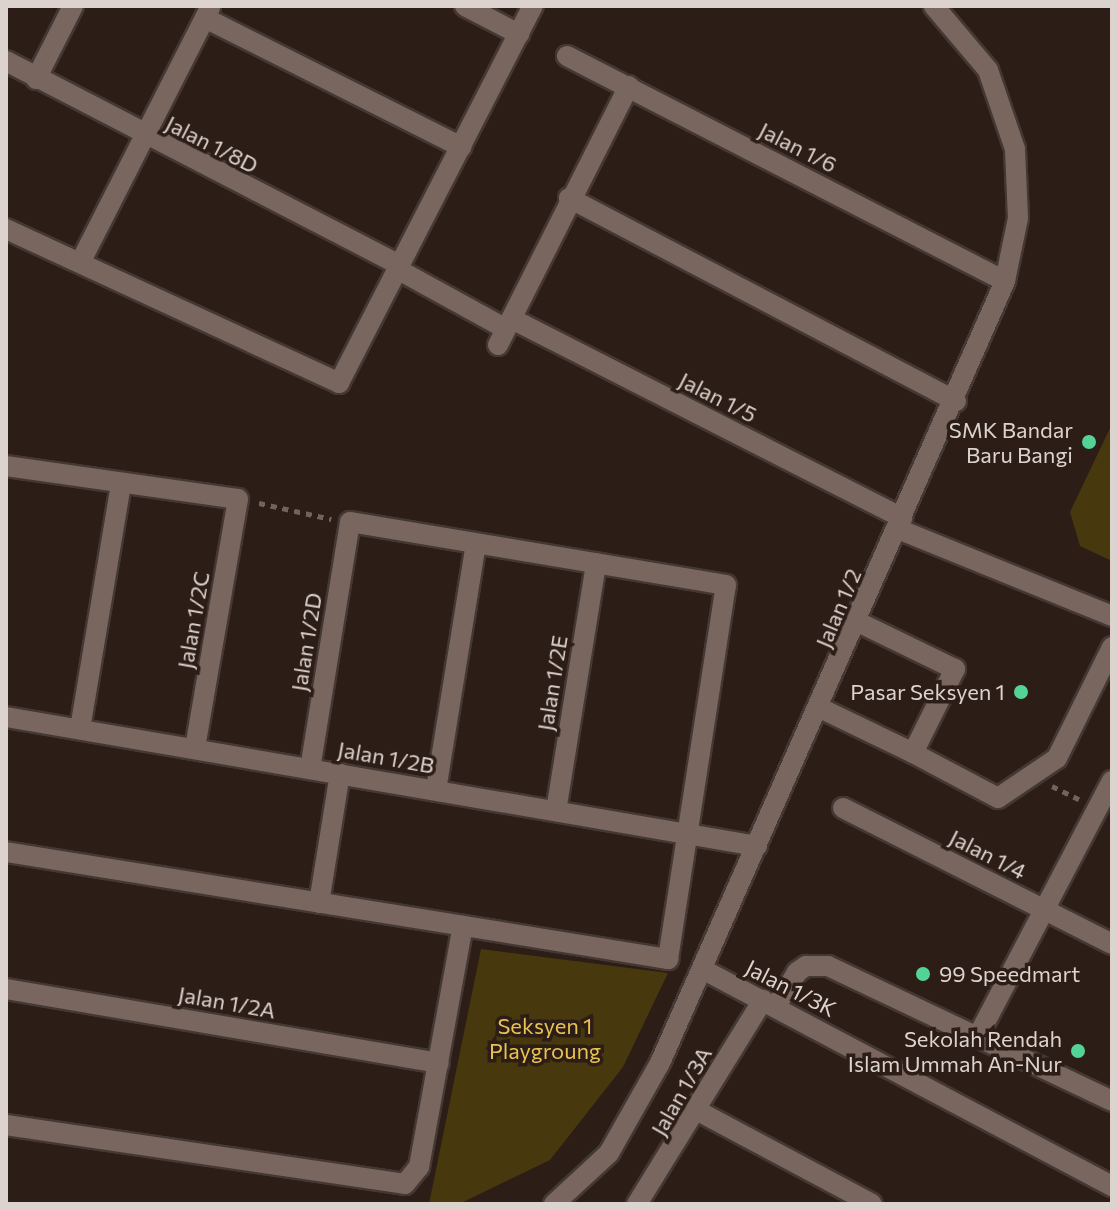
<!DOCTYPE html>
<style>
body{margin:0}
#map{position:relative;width:1118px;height:1210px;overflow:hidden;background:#2c1d16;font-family:Commissioner,sans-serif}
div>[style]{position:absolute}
.green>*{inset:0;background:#47390d}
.path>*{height:5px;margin-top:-2.5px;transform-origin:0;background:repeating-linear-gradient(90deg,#71645e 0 6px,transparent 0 12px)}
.roads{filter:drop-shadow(2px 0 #443834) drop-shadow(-2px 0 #443834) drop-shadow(0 2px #443834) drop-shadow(0 -2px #443834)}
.minor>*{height:20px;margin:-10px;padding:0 10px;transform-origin:10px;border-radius:10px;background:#79675f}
.dots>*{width:22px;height:22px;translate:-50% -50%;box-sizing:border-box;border:4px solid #2c1d16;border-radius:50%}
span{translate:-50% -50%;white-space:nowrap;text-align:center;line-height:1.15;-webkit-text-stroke:7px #2c1d16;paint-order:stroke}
.street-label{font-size:22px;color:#ddd3ce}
.poi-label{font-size:22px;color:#ddd3ce}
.right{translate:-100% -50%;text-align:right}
.left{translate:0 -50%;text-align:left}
.park-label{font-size:22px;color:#e7c251}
.frame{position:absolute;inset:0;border:8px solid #ddd3ce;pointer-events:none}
</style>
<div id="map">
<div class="green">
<i style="clip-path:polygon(1112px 424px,1112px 561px,1080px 546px,1070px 512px)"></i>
<i style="clip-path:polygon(481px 949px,668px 973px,623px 1067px,550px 1160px,459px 1204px,429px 1204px)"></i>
</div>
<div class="path">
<i style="left:259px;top:503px;width:74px;rotate:12.5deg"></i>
<i style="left:1052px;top:786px;width:30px;rotate:26deg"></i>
</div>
<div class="roads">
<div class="minor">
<i style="left:465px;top:6px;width:61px;rotate:27.4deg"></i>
<i style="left:205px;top:18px;width:287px;rotate:26.7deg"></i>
<i style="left:567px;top:56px;width:492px;rotate:27.2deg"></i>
<i style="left:6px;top:61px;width:444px;rotate:27.4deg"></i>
<i style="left:36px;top:79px;width:82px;rotate:-63.1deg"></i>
<i style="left:569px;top:198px;width:437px;rotate:27.7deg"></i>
<i style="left:6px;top:229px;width:367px;rotate:24.8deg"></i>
<i style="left:339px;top:383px;width:424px;rotate:-62.8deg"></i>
<i style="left:81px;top:261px;width:284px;rotate:-63deg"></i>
<i style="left:397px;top:269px;width:124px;rotate:28.8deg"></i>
<i style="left:512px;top:319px;width:438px;rotate:27deg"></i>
<i style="left:498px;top:345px;width:290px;rotate:-63.2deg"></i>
<i style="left:6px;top:466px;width:234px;rotate:8.1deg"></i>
<i style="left:238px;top:499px;width:253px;rotate:99.8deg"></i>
<i style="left:898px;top:529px;width:231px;rotate:22.1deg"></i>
<i style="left:858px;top:622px;width:108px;rotate:25.9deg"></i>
<i style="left:955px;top:669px;width:94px;rotate:116.6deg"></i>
<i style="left:913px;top:753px;width:96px;rotate:27.9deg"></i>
<i style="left:998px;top:798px;width:71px;rotate:-34.1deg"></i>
<i style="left:1057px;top:758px;width:124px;rotate:-63.6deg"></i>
<i style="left:820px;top:708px;width:103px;rotate:25.8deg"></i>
<i style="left:6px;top:717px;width:762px;rotate:9.75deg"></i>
<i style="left:80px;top:729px;width:249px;rotate:-80.5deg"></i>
<i style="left:436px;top:790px;width:249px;rotate:-80.8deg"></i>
<i style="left:843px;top:808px;width:301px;rotate:26.8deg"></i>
<i style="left:556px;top:811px;width:251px;rotate:-80.8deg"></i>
<i style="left:6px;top:852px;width:671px;rotate:9.18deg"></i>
<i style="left:668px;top:959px;width:378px;rotate:-81.2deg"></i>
<i style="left:726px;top:585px;width:381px;rotate:-170.5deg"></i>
<i style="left:350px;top:522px;width:250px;rotate:99.2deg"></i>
<i style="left:319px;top:903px;width:131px;rotate:-80.8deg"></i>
<i style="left:702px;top:969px;width:464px;rotate:27.9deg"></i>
<i style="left:6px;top:989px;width:439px;rotate:9.7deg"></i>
<i style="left:776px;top:1006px;width:40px;rotate:-58deg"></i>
<i style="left:797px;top:972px;width:11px;rotate:-34deg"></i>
<i style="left:806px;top:966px;width:22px"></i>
<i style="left:828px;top:966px;width:314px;rotate:25.4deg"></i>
<i style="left:979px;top:1034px;width:286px;rotate:-62.3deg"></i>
<i style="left:698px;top:1111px;width:197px;rotate:28.1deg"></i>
<i style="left:6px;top:1125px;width:403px;rotate:8.4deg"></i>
<i style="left:405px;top:1184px;width:22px;rotate:-51deg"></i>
<i style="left:419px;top:1167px;width:245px;rotate:-79.7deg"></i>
<i style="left:554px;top:1204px;width:75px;rotate:-42.8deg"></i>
<i style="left:609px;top:1153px;width:103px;rotate:-60.5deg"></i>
<i style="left:660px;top:1063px;width:855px;rotate:-66.19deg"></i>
<i style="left:1005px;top:281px;width:64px;rotate:-78.3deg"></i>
<i style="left:1018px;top:218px;width:69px;rotate:-92.5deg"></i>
<i style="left:1015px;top:149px;width:83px;rotate:-108.9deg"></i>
<i style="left:988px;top:70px;width:84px;rotate:-130.2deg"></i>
<i style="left:637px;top:1204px;width:240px;rotate:-58.3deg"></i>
</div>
</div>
<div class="dots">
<i style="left:1089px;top:442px;background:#54d396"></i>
<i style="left:1021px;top:692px;background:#54d396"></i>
<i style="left:923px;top:974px;background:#54d396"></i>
<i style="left:1078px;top:1051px;background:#54d396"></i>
</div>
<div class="street-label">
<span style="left:212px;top:144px;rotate:27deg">Jalan 1/8D</span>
<span style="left:798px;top:147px;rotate:27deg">Jalan 1/6</span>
<span style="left:718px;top:397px;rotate:27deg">Jalan 1/5</span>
<span style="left:838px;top:608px;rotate:-67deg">Jalan 1/2</span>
<span style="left:193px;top:620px;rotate:-80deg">Jalan 1/2C</span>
<span style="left:306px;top:642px;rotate:-81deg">Jalan 1/2D</span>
<span style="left:552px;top:683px;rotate:-81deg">Jalan 1/2E</span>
<span style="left:386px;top:757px;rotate:10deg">Jalan 1/2B</span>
<span style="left:988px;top:854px;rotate:27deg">Jalan 1/4</span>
<span style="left:791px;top:988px;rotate:27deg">Jalan 1/3K</span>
<span style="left:227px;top:1002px;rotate:10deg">Jalan 1/2A</span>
<span style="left:681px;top:1091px;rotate:-60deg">Jalan 1/3A</span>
</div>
<div class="poi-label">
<span class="right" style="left:1073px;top:442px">SMK Bandar<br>Baru Bangi</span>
<span class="right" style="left:1005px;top:692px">Pasar Seksyen 1</span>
<span class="left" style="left:939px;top:974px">99 Speedmart</span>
<span class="right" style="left:1062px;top:1051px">Sekolah Rendah<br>Islam Ummah An-Nur</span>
</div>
<div class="park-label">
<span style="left:545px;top:1038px">Seksyen 1<br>Playgroung</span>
</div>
<div class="frame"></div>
</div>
